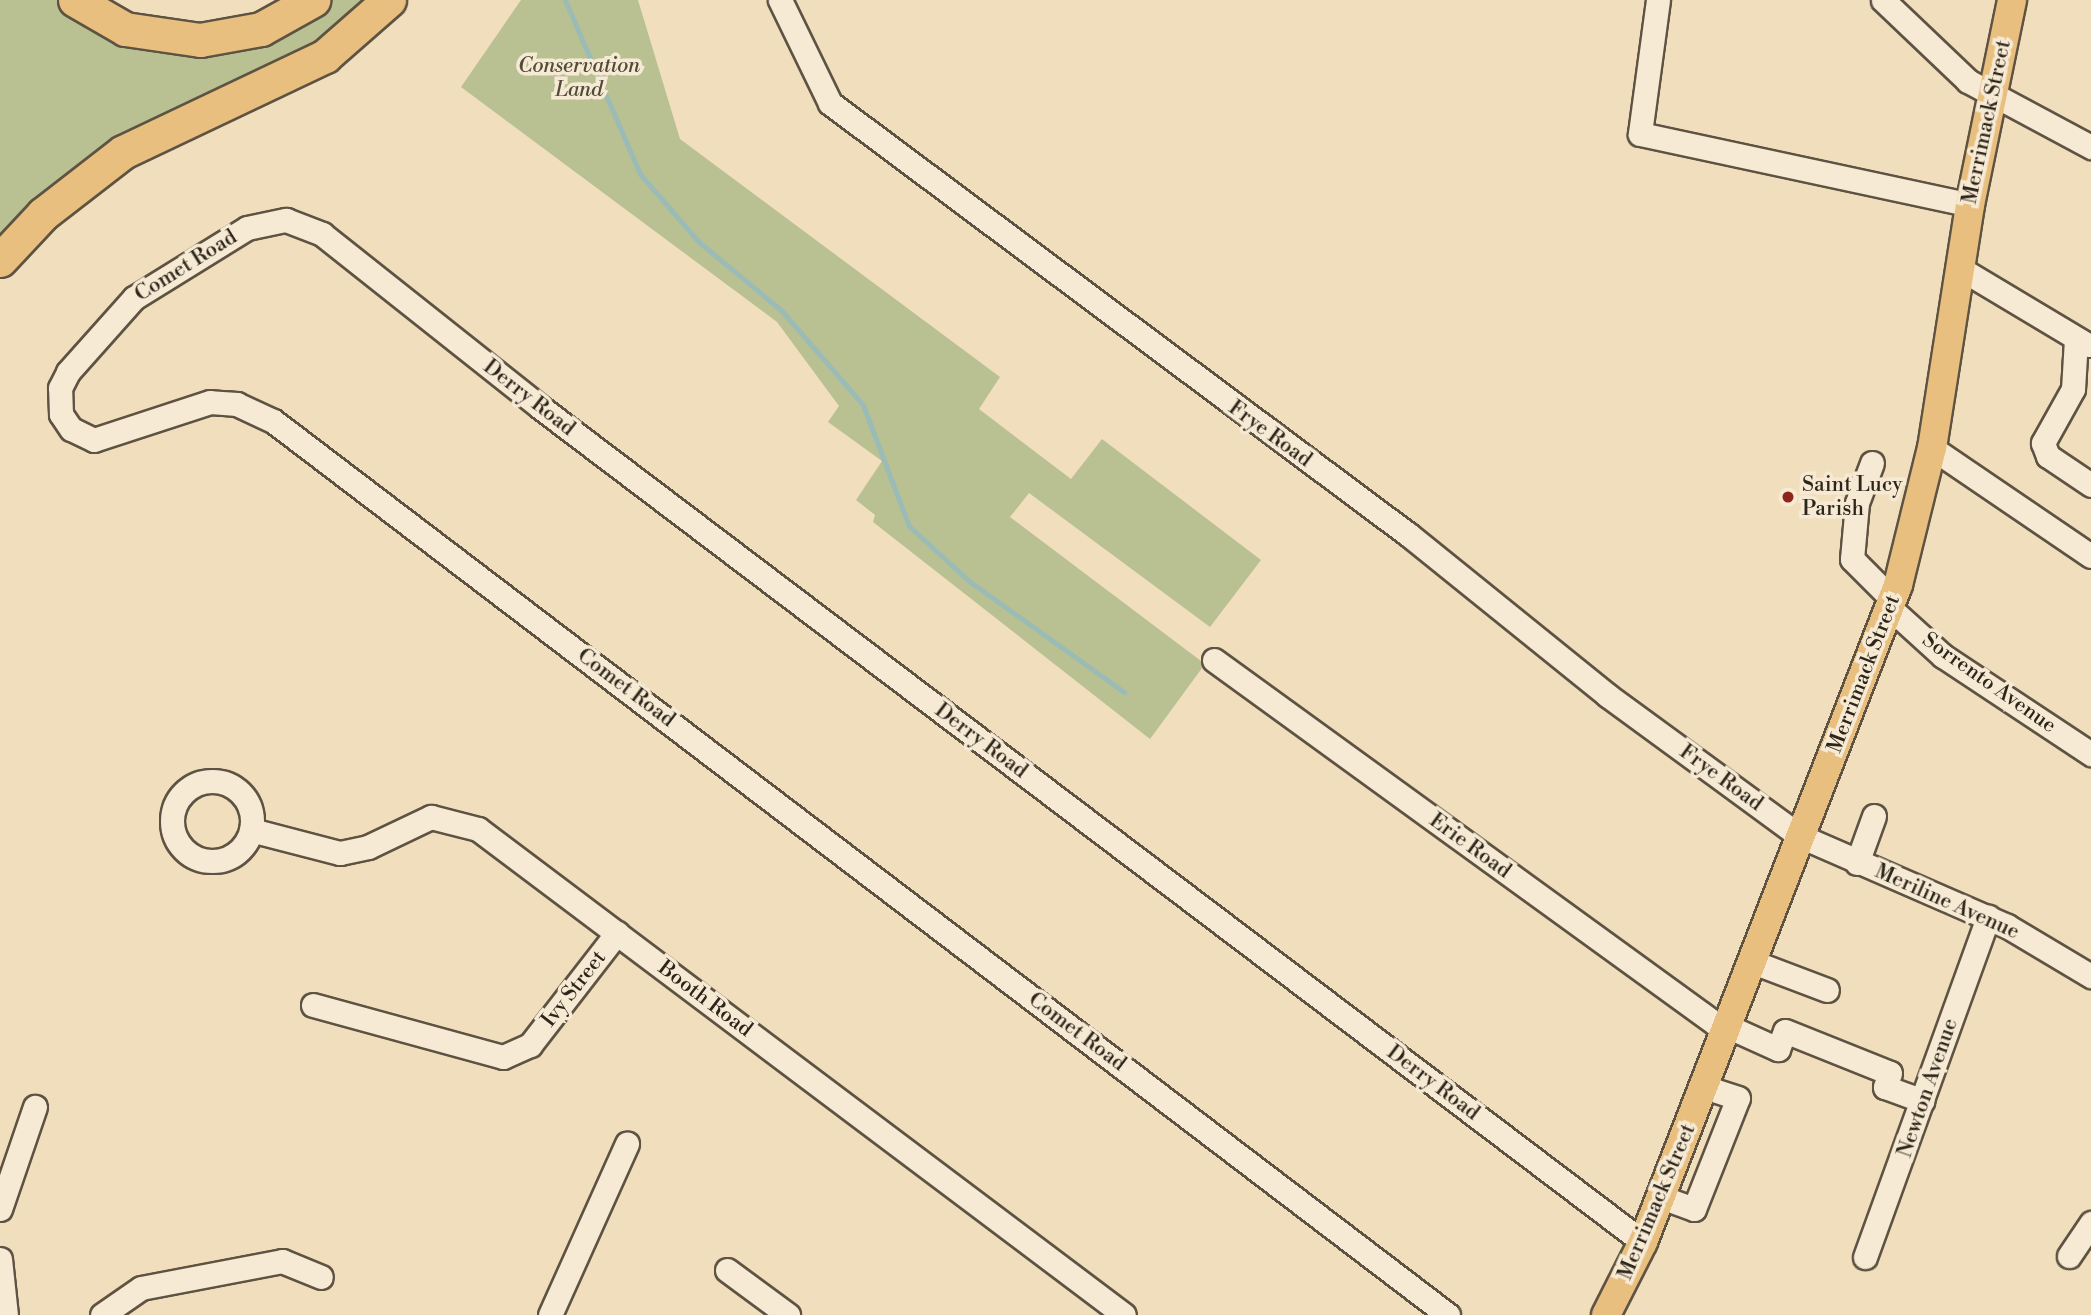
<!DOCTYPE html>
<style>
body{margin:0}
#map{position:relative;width:2091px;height:1315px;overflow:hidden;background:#f1debd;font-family:"Libre Bodoni",serif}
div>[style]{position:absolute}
.green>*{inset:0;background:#b9c192}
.stream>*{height:5px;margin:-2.5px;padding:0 2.5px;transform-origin:2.5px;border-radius:2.5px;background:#9bbbb6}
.roads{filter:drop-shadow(2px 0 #5e5343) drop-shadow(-2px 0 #5e5343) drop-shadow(0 2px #5e5343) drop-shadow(0 -2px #5e5343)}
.minor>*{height:23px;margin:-11.5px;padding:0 11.5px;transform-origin:11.5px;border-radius:11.5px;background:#f6ead4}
.minor>.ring{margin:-11.5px;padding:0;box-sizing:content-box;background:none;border:23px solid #f6ead4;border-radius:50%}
.major>*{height:28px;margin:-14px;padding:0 14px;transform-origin:14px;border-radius:14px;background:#e8bf7e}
.highway>*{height:33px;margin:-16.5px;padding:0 16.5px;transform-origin:16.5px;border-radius:16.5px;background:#e8bf7e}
.dots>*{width:19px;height:19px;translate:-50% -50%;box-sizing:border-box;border:4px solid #f6ead4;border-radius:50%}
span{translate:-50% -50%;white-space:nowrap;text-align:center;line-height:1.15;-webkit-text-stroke:7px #f6ead4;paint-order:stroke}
.park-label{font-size:21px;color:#504c38;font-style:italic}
.street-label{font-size:21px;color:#2d251a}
.poi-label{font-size:21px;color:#2d251a}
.left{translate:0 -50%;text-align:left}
</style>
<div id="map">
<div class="green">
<i style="clip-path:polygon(0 0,63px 0,151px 41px,324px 0,369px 0,350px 20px,0 241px)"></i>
<i style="clip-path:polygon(521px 0,638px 0,680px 139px,1000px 377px,979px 409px,1071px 479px,1102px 439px,1261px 560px,1210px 627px,1029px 493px,1010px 517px,1205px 664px,1150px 739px,873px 522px,875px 515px,856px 500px,882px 461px,828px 422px,839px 406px,777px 322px,461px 87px)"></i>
</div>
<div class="stream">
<i style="left:565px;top:0;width:189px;rotate:66.7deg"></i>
<i style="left:640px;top:174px;width:90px;rotate:49.1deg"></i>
<i style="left:699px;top:242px;width:108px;rotate:39.7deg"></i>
<i style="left:782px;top:311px;width:124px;rotate:49.2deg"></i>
<i style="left:863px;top:405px;width:129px;rotate:69.2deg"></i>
<i style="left:909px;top:526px;width:81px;rotate:42.5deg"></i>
<i style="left:969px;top:581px;width:191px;rotate:35.6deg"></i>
</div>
<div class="roads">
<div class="minor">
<i style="left:780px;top:0;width:114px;rotate:64.1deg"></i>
<i style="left:830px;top:103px;width:722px;rotate:36.73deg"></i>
<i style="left:1409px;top:535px;width:255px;rotate:38.9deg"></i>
<i style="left:1607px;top:695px;width:239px;rotate:36.2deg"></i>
<i style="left:1800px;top:836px;width:226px;rotate:23.5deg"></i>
<i style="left:2007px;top:926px;width:98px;rotate:30.8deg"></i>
<i style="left:1658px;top:0;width:135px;rotate:97.7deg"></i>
<i style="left:1640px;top:134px;width:338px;rotate:12.1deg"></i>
<i style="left:1883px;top:0;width:117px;rotate:43.6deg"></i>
<i style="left:1968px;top:81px;width:140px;rotate:28.2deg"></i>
<i style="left:1961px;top:269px;width:148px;rotate:30.9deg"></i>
<i style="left:2076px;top:339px;width:50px;rotate:93.4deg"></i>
<i style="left:2073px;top:389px;width:62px;rotate:119.1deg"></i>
<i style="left:2043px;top:443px;width:14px;rotate:69deg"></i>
<i style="left:2048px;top:456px;width:52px;rotate:34deg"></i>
<i style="left:1932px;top:448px;width:192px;rotate:34.2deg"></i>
<i style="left:1872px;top:463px;width:43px;rotate:110.6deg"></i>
<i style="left:1857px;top:503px;width:56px;rotate:95.1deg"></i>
<i style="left:1852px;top:559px;width:58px;rotate:45deg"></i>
<i style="left:1890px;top:608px;width:72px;rotate:42.2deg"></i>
<i style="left:1943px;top:656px;width:178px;rotate:33.5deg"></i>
<i style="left:1214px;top:660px;width:634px;rotate:35.95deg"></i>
<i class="ring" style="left:172px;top:781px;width:57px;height:57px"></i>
<i style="left:251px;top:830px;width:92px;rotate:14.5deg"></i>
<i style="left:340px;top:853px;width:29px;rotate:-12deg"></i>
<i style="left:368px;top:847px;width:70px;rotate:-25.5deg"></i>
<i style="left:431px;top:817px;width:49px;rotate:14.3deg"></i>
<i style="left:478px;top:829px;width:808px;rotate:36.95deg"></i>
<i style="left:1857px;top:863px;width:50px;rotate:-70.1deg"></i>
<i style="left:1753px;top:962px;width:79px;rotate:20.7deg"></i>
<i style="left:313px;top:1005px;width:197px;rotate:15.3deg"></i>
<i style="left:503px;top:1057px;width:30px;rotate:-24deg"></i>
<i style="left:530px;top:1045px;width:142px;rotate:-52.2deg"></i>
<i style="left:1729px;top:1027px;width:54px;rotate:24.2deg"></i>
<i style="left:1778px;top:1049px;width:19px;rotate:-69deg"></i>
<i style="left:1785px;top:1031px;width:113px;rotate:21.8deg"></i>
<i style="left:1890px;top:1073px;width:15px;rotate:110deg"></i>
<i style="left:1885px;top:1087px;width:40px;rotate:20.2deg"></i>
<i style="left:1661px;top:1197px;width:35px;rotate:20deg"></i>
<i style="left:1694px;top:1209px;width:119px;rotate:-68.4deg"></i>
<i style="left:1738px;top:1098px;width:35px;rotate:-162deg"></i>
<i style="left:0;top:1209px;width:108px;rotate:-71.1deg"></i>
<i style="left:2069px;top:1256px;width:40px;rotate:-56deg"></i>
<i style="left:1865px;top:1257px;width:362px;rotate:-70.1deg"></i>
<i style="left:0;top:1259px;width:56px;rotate:83.9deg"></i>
<i style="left:727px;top:1270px;width:76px;rotate:36.4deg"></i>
<i style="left:102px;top:1315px;width:47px;rotate:-34.7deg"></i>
<i style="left:141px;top:1288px;width:144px;rotate:-10.8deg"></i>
<i style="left:282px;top:1261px;width:42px;rotate:22.3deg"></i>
<i style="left:550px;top:1315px;width:188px;rotate:-65.8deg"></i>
<i style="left:1448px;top:1315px;width:1476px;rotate:-142.73deg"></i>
<i style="left:273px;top:421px;width:40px;rotate:-155deg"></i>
<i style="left:237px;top:404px;width:27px;rotate:-176deg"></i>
<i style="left:210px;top:402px;width:122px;rotate:161.9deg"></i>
<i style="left:94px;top:440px;width:25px;rotate:-154deg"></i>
<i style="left:71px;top:429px;width:18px;rotate:-124deg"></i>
<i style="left:61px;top:414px;width:26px;rotate:-92deg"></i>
<i style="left:60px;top:388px;width:18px;rotate:-63deg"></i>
<i style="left:68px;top:372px;width:99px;rotate:-48.3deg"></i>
<i style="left:134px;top:298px;width:133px;rotate:-31.8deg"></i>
<i style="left:247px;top:228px;width:40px;rotate:-12deg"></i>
<i style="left:286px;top:220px;width:39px;rotate:21deg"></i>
<i style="left:322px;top:234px;width:278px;rotate:38.4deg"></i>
<i style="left:540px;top:407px;width:1383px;rotate:37.13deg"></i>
</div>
<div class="major">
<i style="left:1606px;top:1315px;width:82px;rotate:-63.1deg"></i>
<i style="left:1643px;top:1242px;width:705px;rotate:-68.79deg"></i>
<i style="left:1898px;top:585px;width:141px;rotate:-76.1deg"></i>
<i style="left:1932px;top:448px;width:246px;rotate:-81.1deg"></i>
<i style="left:1970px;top:205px;width:209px;rotate:-78.4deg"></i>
</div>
<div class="highway">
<i style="left:75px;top:0;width:58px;rotate:30.1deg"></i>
<i style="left:125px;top:29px;width:76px;rotate:8.3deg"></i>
<i style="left:200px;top:40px;width:62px;rotate:-10.2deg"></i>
<i style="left:261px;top:29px;width:60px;rotate:-29.1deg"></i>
<i style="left:0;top:260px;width:63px;rotate:-46.9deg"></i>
<i style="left:43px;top:214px;width:101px;rotate:-37.8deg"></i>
<i style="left:123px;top:152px;width:224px;rotate:-25.4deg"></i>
<i style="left:325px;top:56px;width:85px;rotate:-41.2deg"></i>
</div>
</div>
<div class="dots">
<i style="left:1788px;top:497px;background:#8f2418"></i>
</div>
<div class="park-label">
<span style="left:579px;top:78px">Conservation<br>Land</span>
</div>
<div class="street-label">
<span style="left:1987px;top:122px;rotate:-78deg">Merrimack Street</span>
<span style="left:186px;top:266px;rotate:-32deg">Comet Road</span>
<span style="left:529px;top:398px;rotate:38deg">Derry Road</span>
<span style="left:1270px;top:434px;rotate:36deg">Frye Road</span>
<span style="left:1864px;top:674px;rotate:-69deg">Merrimack Street</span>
<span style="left:1989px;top:683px;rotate:35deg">Sorrento Avenue</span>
<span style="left:626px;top:688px;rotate:37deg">Comet Road</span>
<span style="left:981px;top:741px;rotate:37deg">Derry Road</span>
<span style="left:1721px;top:778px;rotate:36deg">Frye Road</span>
<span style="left:1470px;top:846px;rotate:36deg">Erie Road</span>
<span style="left:1947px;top:902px;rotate:24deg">Meriline Avenue</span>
<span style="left:574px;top:989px;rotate:-52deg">Ivy Street</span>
<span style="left:705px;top:999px;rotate:37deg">Booth Road</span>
<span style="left:1077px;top:1032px;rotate:37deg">Comet Road</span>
<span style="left:1433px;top:1083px;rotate:37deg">Derry Road</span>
<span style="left:1928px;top:1088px;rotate:-71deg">Newton Avenue</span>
<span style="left:1657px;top:1202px;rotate:-67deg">Merrimack Street</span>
</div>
<div class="poi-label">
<span class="left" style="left:1802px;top:497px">Saint Lucy<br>Parish</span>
</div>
</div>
